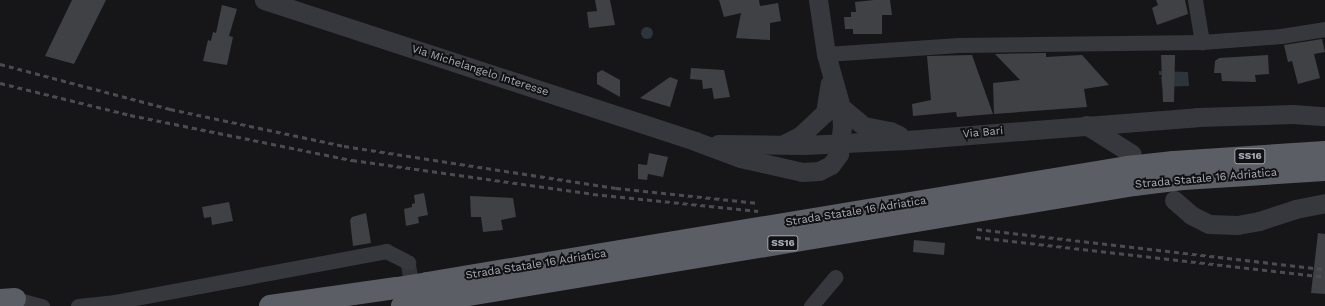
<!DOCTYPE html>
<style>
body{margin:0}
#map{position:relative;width:1325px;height:306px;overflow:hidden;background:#161618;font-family:"Work Sans",sans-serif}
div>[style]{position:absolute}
.water>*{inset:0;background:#2c353c}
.round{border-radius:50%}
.building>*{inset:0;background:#404145}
.minor-tunnel>*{height:15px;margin-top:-7.5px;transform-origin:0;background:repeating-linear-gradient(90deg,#333438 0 15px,transparent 0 23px)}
.minor>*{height:15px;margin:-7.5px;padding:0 7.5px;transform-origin:7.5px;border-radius:7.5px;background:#37383d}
.tertiary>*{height:19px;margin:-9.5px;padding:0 9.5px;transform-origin:9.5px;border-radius:9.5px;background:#37383d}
.trunk>*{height:22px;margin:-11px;padding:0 11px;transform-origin:11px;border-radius:11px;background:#5b5e65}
.rail>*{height:3px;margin-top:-1.5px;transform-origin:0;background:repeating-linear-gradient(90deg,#4a4c52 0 5px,transparent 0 9px)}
.trunk-bridge>*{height:22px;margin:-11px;padding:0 11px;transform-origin:11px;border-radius:11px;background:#5b5e65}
span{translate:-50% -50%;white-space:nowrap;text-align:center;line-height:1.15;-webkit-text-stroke:4px #111113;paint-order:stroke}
.shield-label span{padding:1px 3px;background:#111113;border:1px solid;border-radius:3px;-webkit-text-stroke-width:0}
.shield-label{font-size:10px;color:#a8adb8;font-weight:700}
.street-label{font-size:11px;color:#a8adb8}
</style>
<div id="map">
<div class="water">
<i class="round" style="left:641px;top:27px;width:12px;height:12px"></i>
<i style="clip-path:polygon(1159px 71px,1188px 72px,1189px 86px,1162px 87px,1161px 77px,1164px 75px,1159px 75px)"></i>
</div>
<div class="building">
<i style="clip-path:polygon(72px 0,106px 0,74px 64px,45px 56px)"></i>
<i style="clip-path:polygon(595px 0,610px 0,615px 25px,589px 28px,587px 12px,597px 11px)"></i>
<i style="clip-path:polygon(719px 0,759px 0,760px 6px,778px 3px,781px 21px,770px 23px,770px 40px,736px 38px,741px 13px,724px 17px)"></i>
<i style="clip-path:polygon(874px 0,890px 0,892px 15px,882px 15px,882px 34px,853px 34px,853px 29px,845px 29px,844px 17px,851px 17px,851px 12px,856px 12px,855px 2px)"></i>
<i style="clip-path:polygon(1156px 0,1185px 0,1188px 14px,1157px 25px,1152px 8px,1158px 5px)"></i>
<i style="clip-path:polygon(222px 5px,237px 9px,229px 36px,233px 37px,227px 65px,203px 61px,208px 40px,211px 41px,213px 32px,216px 33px)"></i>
<i style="clip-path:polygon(1322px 39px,1325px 52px,1314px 54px,1320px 78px,1298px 84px,1292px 61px,1288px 62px,1284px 45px)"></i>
<i style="clip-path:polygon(1046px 53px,1046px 57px,1082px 55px,1109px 85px,1084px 89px,1087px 107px,994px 114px,993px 83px,1020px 80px,995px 54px)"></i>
<i style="clip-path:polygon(972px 55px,993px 114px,957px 117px,956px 112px,913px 116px,912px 104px,931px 100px,927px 56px)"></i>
<i style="clip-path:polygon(1161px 55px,1175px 55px,1174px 102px,1163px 102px)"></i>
<i style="clip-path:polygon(1268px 55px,1269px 74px,1255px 75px,1256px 82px,1222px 81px,1221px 73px,1214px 73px,1215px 61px,1219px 58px)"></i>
<i style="clip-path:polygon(691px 68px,724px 70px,730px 97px,714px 99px,712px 88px,703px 89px,702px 80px,690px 79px)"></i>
<i style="clip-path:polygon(602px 70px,620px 80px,620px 97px,597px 84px,597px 73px)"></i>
<i style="clip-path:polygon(670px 77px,678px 80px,670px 107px,640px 98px)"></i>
<i style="clip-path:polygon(649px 153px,668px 157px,663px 177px,648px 174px,647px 180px,638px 179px,638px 164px,647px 165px)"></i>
<i style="clip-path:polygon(424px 193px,428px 215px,418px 217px,419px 223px,406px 226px,404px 209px,412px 207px,412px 204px,415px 203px,414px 195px)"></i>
<i style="clip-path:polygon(470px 196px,513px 198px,516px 217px,501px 220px,503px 230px,483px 232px,481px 217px,471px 217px)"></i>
<i style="clip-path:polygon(229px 202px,233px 221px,212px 225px,211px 217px,204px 218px,202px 207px)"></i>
<i style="clip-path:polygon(366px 213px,371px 243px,353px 246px,350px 220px,352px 217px)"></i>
<i style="clip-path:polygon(1318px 233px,1325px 234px,1325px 294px,1311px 293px)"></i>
<i style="clip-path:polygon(914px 240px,945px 243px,944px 255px,913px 252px)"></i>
</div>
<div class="minor-tunnel">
<i style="left:408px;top:262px;width:34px;rotate:80deg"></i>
</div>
<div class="minor">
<i style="left:1195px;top:0;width:43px;rotate:80.5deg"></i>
<i style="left:826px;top:54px;width:133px;rotate:-3.9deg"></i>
<i style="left:959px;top:45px;width:243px;rotate:-0.7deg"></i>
<i style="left:1202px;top:42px;width:79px;rotate:-4.3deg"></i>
<i style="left:1281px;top:36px;width:45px;rotate:-9deg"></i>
<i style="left:15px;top:299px;width:28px;rotate:15deg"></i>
<i style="left:78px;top:306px;width:36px;rotate:-6deg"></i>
<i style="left:114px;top:302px;width:277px;rotate:-10.6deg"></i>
<i style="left:386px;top:251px;width:25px;rotate:27deg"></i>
<i style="left:811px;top:306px;width:38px;rotate:-50deg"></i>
</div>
<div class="tertiary">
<i style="left:264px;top:0;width:453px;rotate:18.1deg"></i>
<i style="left:695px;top:141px;width:48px;rotate:20.7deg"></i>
<i style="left:740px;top:158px;width:64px;rotate:12.7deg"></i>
<i style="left:802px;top:172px;width:17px;rotate:-3deg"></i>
<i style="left:819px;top:171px;width:13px;rotate:-27deg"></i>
<i style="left:831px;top:165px;width:14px;rotate:-54deg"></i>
<i style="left:839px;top:154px;width:27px;rotate:-84deg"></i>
<i style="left:842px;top:127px;width:20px;rotate:-93deg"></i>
<i style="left:841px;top:107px;width:55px;rotate:-105.8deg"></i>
<i style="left:826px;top:54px;width:55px;rotate:-98.4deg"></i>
<i style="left:841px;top:107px;width:30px;rotate:40deg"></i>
<i style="left:864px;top:126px;width:26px;rotate:11deg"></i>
<i style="left:890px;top:131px;width:10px;rotate:24deg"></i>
<i style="left:1086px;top:125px;width:54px;rotate:32.2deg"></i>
<i style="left:718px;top:144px;width:86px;rotate:0.7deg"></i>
<i style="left:804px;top:145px;width:103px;rotate:-2.8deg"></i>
<i style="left:907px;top:140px;width:291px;rotate:-4.5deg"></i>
<i style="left:1197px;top:117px;width:96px;rotate:-1.8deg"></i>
<i style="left:1293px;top:114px;width:32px;rotate:4deg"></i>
<i style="left:784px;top:144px;width:18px;rotate:-27deg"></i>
<i style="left:800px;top:136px;width:34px;rotate:-43deg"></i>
<i style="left:825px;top:113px;width:30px;rotate:-81deg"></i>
<i style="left:1174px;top:200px;width:23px;rotate:41deg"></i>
<i style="left:1191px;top:215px;width:20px;rotate:27deg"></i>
<i style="left:1209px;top:224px;width:28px;rotate:2deg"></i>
<i style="left:1237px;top:225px;width:22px;rotate:-10deg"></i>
<i style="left:1259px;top:221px;width:38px;rotate:-18deg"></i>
<i style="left:1295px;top:209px;width:31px;rotate:-11deg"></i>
</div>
<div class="trunk">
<i style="left:1174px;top:162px;width:151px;rotate:-3.8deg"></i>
<i style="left:1183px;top:179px;width:142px;rotate:-3.6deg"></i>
<i style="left:427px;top:283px;width:711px;rotate:-9.4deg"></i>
<i style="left:0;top:300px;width:15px;rotate:-4deg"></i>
<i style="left:432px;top:301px;width:712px;rotate:-9.38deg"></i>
<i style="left:270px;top:306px;width:128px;rotate:-8.1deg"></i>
</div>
<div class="rail">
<i style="left:0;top:64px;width:176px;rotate:14.8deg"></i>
<i style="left:170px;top:109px;width:178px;rotate:12deg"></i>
<i style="left:344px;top:146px;width:275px;rotate:8.8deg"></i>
<i style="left:616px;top:188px;width:143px;rotate:6deg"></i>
<i style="left:0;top:83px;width:134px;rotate:13.8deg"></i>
<i style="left:130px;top:115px;width:227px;rotate:11.5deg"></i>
<i style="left:352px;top:160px;width:243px;rotate:8deg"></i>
<i style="left:593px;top:194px;width:166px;rotate:5.9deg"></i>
<i style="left:977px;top:229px;width:350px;rotate:6.6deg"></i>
<i style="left:976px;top:237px;width:351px;rotate:6.5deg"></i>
</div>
<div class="trunk-bridge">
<i style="left:1128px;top:167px;width:46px;rotate:-6.2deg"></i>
<i style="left:1134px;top:185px;width:49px;rotate:-7deg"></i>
<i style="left:397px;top:288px;width:30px;rotate:-9deg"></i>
<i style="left:402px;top:306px;width:30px;rotate:-9deg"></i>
</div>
<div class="shield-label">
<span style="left:1250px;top:156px">SS16</span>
<span style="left:783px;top:243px">SS16</span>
</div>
<div class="street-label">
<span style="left:480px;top:71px;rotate:18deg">Via Michelangelo Interesse</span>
<span style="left:983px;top:133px;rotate:-5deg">Via Bari</span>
<span style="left:1206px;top:179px;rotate:-5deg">Strada Statale 16 Adriatica</span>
<span style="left:856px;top:212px;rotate:-9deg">Strada Statale 16 Adriatica</span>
<span style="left:536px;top:265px;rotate:-9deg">Strada Statale 16 Adriatica</span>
</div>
</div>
